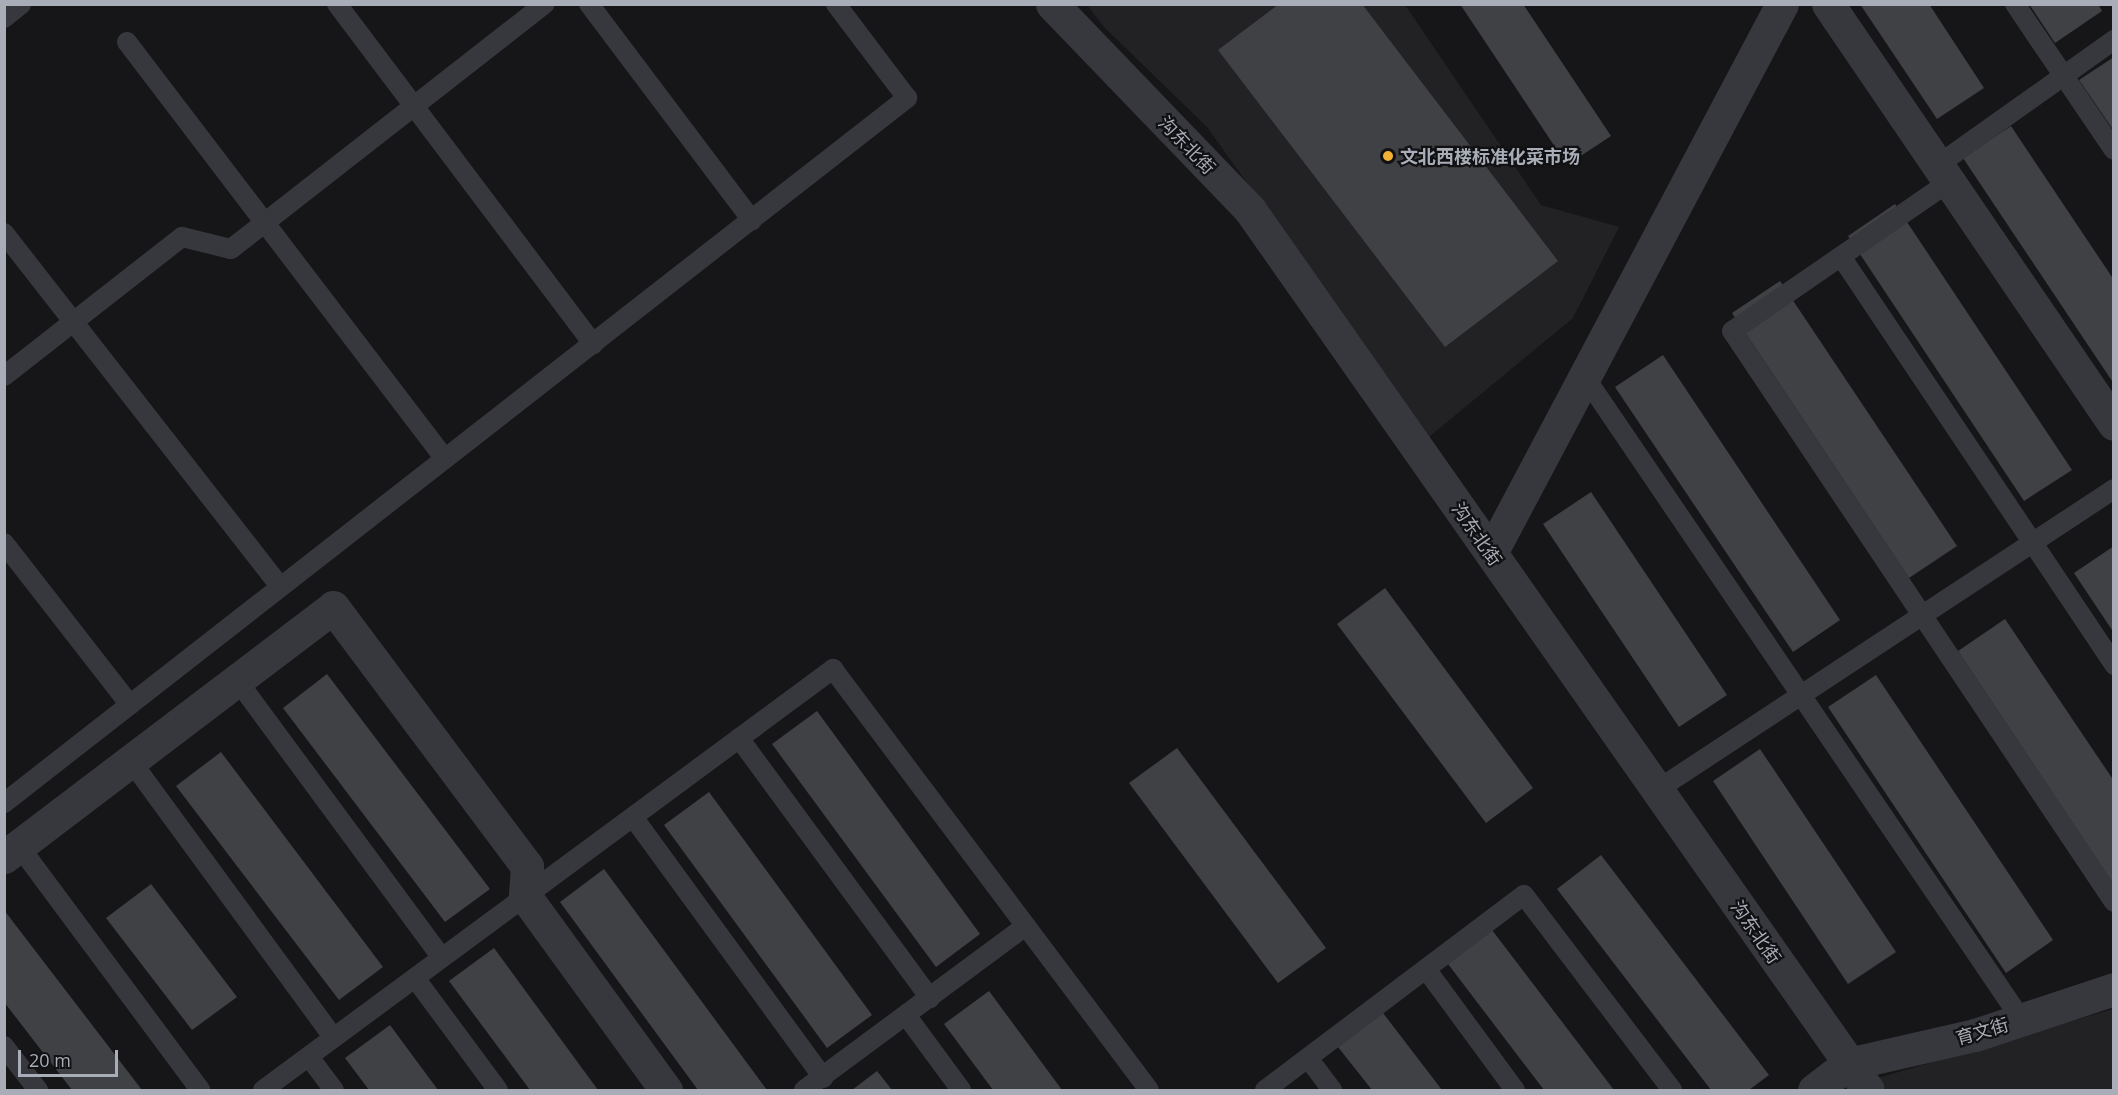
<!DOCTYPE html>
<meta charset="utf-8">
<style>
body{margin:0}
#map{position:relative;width:2118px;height:1095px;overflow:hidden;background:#161618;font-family:"Open Sans","Noto Sans SC",sans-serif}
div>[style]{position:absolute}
.built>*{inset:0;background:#222225}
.building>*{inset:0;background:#404145}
.lane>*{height:20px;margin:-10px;padding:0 10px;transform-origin:10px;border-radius:10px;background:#37383d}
.street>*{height:33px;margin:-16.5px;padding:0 16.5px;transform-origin:16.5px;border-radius:16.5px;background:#37383d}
.dots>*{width:16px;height:16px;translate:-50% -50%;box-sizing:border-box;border:3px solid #111113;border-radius:50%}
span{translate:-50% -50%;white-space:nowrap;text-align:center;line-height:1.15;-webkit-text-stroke:4.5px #111113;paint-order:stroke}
.street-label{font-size:18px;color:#a8adb8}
.poi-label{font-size:18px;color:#a8adb8;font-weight:700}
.left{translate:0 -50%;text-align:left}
.frame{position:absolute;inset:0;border:6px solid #a8adb8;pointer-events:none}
.scale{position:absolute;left:18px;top:1050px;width:100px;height:27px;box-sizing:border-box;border:3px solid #a8adb8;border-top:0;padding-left:8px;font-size:18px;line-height:21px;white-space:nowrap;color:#a8adb8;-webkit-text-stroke:4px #111113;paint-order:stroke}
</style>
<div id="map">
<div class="built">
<i style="clip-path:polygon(1087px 5px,1405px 5px,1541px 205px,1619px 227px,1573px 318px,1429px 437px,1207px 127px,1104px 27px)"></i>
<i style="clip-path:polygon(2113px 1009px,2113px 1090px,1887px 1090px,1878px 1078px)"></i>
</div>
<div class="building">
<i style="clip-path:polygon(1279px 4px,1362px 4px,1558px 261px,1445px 347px,1218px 50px)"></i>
<i style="clip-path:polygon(1460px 4px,1523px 4px,1611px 136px,1567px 165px)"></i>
<i style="clip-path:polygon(1860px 4px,1929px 4px,1984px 88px,1937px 119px)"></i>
<i style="clip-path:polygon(2029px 4px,2098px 4px,2102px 11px,2055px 43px)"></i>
<i style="clip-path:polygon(2114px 57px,2114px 131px,2079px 80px)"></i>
<i style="clip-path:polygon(2011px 126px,2114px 280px,2114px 384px,1963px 158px)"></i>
<i style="clip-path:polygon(1895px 204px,2072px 470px,2024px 501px,1848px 236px)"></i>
<i style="clip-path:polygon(1780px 281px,1957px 546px,1909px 578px,1732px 313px)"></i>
<i style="clip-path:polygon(1663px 355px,1840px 620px,1793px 652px,1615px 387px)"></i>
<i style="clip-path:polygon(1591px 492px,1727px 695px,1679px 727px,1543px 524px)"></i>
<i style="clip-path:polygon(2114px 546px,2114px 633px,2074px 573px)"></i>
<i style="clip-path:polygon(1385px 588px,1533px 788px,1486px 823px,1337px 624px)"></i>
<i style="clip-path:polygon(2005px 619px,2114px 781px,2114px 885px,1958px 651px)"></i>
<i style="clip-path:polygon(327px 674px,490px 889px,445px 922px,283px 708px)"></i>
<i style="clip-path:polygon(1876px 675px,2053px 940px,2006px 973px,1828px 707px)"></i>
<i style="clip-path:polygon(817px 711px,980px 934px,936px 967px,772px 744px)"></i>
<i style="clip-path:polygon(1177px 748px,1326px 948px,1278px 983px,1129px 783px)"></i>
<i style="clip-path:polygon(1760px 749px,1896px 952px,1848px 984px,1713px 781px)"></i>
<i style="clip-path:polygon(221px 752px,383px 967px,339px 1000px,176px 786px)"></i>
<i style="clip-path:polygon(709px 792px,872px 1015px,827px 1048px,664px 825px)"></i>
<i style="clip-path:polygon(1601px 855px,1769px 1075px,1749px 1090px,1711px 1090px,1557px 889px)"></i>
<i style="clip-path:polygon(604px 869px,767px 1090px,698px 1090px,560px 902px)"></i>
<i style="clip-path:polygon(151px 884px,237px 997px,192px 1030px,106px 918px)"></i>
<i style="clip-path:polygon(4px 910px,142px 1090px,72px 1090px,4px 1002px)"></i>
<i style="clip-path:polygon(1492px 930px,1614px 1090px,1544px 1090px,1448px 964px)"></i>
<i style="clip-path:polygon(494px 948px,598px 1090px,530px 1090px,449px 981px)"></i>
<i style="clip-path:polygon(989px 991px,1062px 1090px,993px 1090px,944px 1024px)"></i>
<i style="clip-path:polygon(1383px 1013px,1442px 1090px,1372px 1090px,1338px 1047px)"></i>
<i style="clip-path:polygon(390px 1025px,438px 1090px,369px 1090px,345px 1058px)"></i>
<i style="clip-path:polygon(877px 1071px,892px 1090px,852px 1090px)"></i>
</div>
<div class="lane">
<i style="left:337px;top:4px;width:426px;rotate:53deg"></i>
<i style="left:589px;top:4px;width:271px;rotate:53deg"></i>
<i style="left:2015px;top:4px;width:176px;rotate:55.9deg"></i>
<i style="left:4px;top:18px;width:22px;rotate:-39deg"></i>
<i style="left:127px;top:42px;width:524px;rotate:52.67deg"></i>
<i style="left:1938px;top:165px;width:216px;rotate:-35.4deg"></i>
<i style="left:1949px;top:182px;width:263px;rotate:145.5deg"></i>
<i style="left:1732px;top:331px;width:687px;rotate:56.22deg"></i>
<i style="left:4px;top:233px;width:449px;rotate:52deg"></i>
<i style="left:1842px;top:258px;width:490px;rotate:56.2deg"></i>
<i style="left:4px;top:376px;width:226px;rotate:-38deg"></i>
<i style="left:182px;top:237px;width:50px;rotate:13.8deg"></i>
<i style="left:231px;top:249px;width:398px;rotate:-38deg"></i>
<i style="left:1585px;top:377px;width:776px;rotate:55.82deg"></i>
<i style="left:4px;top:543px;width:205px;rotate:52.1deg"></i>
<i style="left:237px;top:680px;width:345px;rotate:53.6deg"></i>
<i style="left:739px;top:738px;width:323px;rotate:53.7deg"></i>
<i style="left:131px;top:761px;width:343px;rotate:53.8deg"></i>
<i style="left:1657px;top:790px;width:547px;rotate:-33.37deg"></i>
<i style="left:4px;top:803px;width:1146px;rotate:-37.98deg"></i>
<i style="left:907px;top:98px;width:118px;rotate:-127.1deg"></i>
<i style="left:633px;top:817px;width:323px;rotate:53.9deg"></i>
<i style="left:19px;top:846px;width:304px;rotate:53.4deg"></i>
<i style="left:1426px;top:969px;width:150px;rotate:53.7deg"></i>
<i style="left:415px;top:978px;width:139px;rotate:53.5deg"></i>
<i style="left:906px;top:1015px;width:93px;rotate:53.7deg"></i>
<i style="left:4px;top:1046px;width:56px;rotate:52.3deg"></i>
<i style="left:309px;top:1057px;width:41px;rotate:52.9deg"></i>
<i style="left:1308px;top:1058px;width:40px;rotate:53deg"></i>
<i style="left:263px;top:1090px;width:709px;rotate:-36.45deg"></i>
<i style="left:833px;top:669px;width:526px;rotate:53.11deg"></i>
<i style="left:804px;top:1090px;width:276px;rotate:-36.5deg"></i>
<i style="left:1265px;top:1090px;width:324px;rotate:-37deg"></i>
<i style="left:1524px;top:895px;width:245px;rotate:52.8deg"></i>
</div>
<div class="street">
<i style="left:1052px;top:4px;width:286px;rotate:46.1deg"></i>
<i style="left:1250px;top:210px;width:1075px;rotate:54.92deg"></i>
<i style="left:1828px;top:4px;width:508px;rotate:55.75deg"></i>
<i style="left:1491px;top:553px;width:621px;rotate:-62.07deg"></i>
<i style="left:4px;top:857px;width:413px;rotate:-37.2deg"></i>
<i style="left:333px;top:607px;width:324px;rotate:53.2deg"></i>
<i style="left:527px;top:866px;width:30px;rotate:94deg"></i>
<i style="left:525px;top:896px;width:240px;rotate:54deg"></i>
<i style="left:1814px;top:1090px;width:43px;rotate:-37.4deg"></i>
<i style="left:1848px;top:1064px;width:130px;rotate:-12.9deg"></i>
<i style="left:1975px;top:1035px;width:146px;rotate:-18.3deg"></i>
</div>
<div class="dots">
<i style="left:1388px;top:156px;background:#f2b134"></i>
</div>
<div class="street-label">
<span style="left:1187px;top:145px;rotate:46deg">沟东北街</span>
<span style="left:1477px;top:534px;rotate:55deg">沟东北街</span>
<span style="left:1756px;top:932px;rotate:55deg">沟东北街</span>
<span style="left:1982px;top:1031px;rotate:-16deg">育文街</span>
</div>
<div class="poi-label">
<span class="left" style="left:1400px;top:156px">文北西楼标准化菜市场</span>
</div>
<div class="frame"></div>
<div class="scale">20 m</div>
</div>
